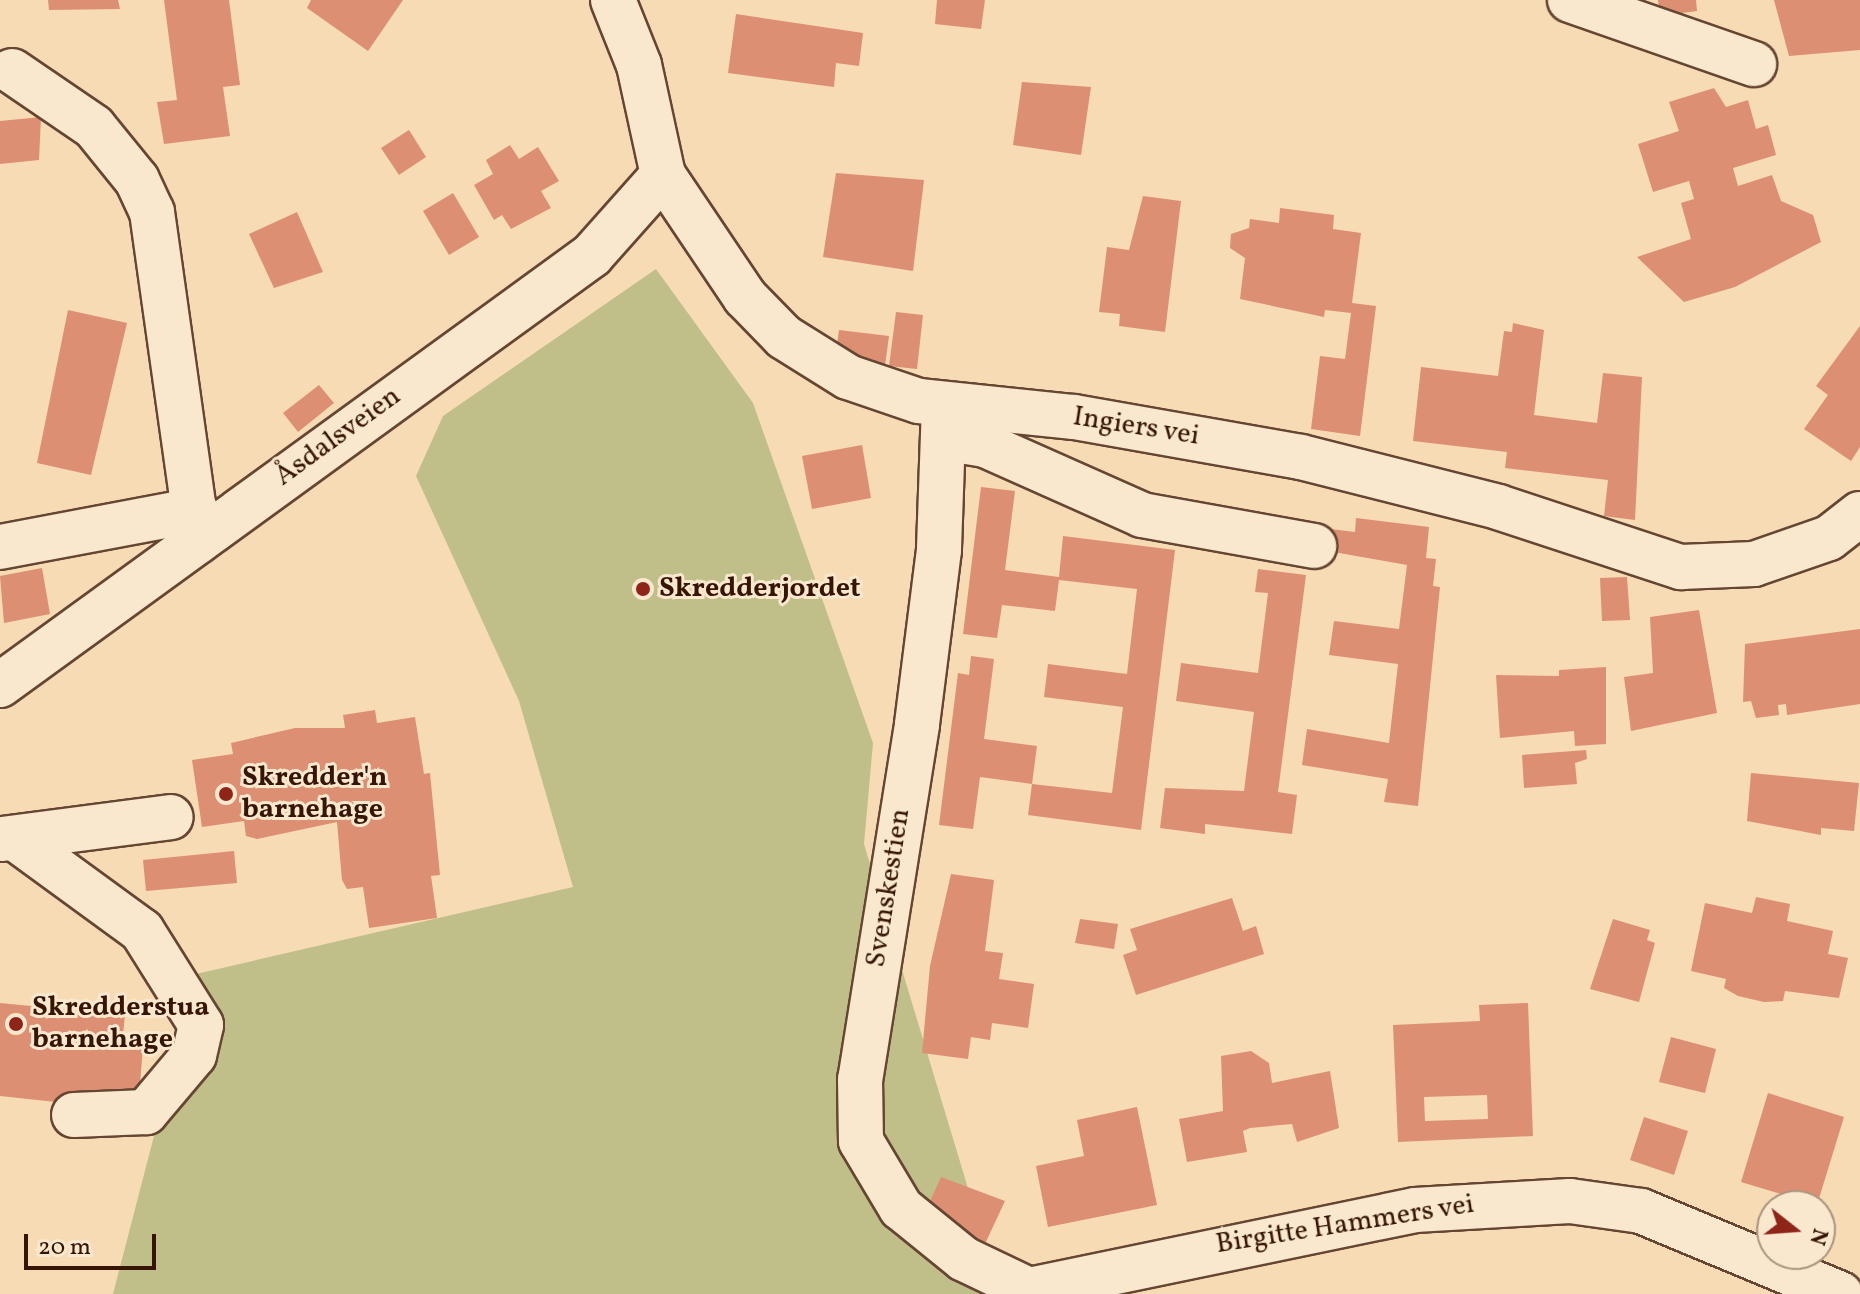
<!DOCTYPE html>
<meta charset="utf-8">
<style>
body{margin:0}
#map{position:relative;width:1860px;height:1294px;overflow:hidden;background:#f6dbb4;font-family:Vollkorn,serif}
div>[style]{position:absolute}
.green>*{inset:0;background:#c0bf8a}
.building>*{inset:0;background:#dd8f73}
.roads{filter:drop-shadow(2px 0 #664632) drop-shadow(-2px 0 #664632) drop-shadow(0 2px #664632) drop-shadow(0 -2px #664632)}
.minor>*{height:44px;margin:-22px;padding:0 22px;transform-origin:22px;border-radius:22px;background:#f9e8ce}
.dots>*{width:22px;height:22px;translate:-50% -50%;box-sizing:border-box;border:4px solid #f9e8ce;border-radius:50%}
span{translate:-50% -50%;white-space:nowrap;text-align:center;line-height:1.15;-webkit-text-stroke:6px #f9e8ce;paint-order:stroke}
.street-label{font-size:28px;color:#361506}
.poi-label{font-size:28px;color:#361506;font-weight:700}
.left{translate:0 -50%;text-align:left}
.north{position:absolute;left:1756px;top:1190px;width:80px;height:80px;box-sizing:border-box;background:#f9e8ce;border:2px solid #ab947e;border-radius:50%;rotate:107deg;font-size:22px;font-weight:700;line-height:32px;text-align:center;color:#361506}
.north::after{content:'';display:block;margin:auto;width:28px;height:36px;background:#8f2418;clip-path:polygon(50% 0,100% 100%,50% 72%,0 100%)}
.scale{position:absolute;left:24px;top:1234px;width:132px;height:36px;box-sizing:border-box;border:4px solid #361506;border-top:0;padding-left:10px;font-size:24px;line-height:28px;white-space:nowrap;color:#361506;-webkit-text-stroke:6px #f9e8ce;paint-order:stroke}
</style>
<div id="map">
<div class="green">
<i style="clip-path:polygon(656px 269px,753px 403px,873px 743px,864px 844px,1000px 1294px,113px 1294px,196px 974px,573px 887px,519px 701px,416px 476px,443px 416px)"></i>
</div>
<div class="building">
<i style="clip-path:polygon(48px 0,118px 0,120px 9px,49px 10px)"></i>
<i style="clip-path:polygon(164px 0,229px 0,240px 85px,223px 87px,230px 136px,164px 144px,157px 102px,177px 100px)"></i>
<i style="clip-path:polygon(311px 0,403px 0,368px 51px,307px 8px)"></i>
<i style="clip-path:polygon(937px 0,985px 0,981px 29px,935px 24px)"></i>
<i style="clip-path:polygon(1658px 0,1696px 0,1697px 11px,1660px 16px)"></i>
<i style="clip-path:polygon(1774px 0,1860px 0,1860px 50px,1789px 56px)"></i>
<i style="clip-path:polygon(736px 14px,863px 33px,859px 66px,836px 63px,834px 87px,728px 73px)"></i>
<i style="clip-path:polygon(1022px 82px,1091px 87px,1081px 155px,1013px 145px)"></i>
<i style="clip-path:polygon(1714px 88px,1726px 107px,1748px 100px,1756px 129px,1768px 125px,1776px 155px,1733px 168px,1738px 186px,1772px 175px,1781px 201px,1813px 215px,1821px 242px,1735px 287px,1684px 302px,1637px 257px,1691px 239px,1681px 203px,1694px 199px,1689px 181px,1653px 192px,1638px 144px,1679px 131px,1669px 102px)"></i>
<i style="clip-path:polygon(41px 117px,39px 160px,0 164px,0 121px)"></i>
<i style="clip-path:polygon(409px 130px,426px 157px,399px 175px,381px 148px)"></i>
<i style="clip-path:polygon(510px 145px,519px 159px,538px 147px,559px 181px,541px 191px,551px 208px,511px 229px,502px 215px,494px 220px,474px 185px,493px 174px,486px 160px)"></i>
<i style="clip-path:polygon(836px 173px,924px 180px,913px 271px,823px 257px)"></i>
<i style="clip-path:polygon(453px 193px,479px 237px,449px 255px,423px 211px)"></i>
<i style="clip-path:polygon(1143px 196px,1181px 201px,1165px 332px,1119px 326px,1120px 314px,1099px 312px,1107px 247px,1129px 250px)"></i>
<i style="clip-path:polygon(1280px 208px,1334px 215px,1333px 229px,1361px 233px,1352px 303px,1376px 306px,1360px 436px,1311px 429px,1320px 356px,1345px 359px,1351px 313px,1325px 310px,1324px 317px,1240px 299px,1245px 258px,1230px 248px,1231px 234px,1249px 228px,1250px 219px,1279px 223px)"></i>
<i style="clip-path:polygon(297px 212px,323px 272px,274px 288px,249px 234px)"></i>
<i style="clip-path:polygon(68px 310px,127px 323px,91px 475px,37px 463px)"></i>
<i style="clip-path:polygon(896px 312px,923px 315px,917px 369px,889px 366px)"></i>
<i style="clip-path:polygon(1513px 323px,1544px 330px,1534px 415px,1597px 423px,1603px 373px,1642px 377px,1635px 520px,1604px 516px,1608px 480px,1505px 468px,1507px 452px,1413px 441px,1421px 367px,1498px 376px,1504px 331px,1512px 332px)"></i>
<i style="clip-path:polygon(1860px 326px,1860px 447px,1851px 461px,1804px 429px,1828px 395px,1816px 386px)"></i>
<i style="clip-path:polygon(839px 330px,889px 336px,885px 366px,835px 360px)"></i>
<i style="clip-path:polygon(319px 385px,334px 403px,298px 432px,283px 413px)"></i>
<i style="clip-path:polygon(862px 445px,871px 498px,812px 509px,802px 456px)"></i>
<i style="clip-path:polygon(981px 487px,1015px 491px,1005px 570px,1059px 577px,1063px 536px,1175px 550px,1141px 830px,1028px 815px,1032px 784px,1112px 793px,1123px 707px,1044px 697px,1048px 664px,1127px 674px,1137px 589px,1059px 580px,1055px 611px,1002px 605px,997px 638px,963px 634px)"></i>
<i style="clip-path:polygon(1356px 518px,1429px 527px,1426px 558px,1436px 559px,1433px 586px,1440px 587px,1418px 806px,1384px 802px,1388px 779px,1302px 765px,1307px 729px,1389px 743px,1398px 664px,1329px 655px,1334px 621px,1399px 629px,1407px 565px,1328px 551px,1331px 529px,1355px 532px)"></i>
<i style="clip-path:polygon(42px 568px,50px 614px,4px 623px,0 576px)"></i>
<i style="clip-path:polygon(1258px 569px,1306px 575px,1278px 792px,1297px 795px,1292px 834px,1205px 824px,1205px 834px,1160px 828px,1165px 788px,1244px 791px,1254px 712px,1176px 701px,1181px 663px,1258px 673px,1268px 593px,1255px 592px)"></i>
<i style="clip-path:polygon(1627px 577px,1630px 620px,1602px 621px,1600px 578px)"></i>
<i style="clip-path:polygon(1699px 610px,1717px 713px,1631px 731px,1624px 677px,1653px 673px,1650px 617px)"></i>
<i style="clip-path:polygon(1860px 629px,1860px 704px,1787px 715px,1786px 704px,1778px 705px,1779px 715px,1756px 718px,1751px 701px,1743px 702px,1745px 644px)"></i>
<i style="clip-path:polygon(971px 656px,994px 659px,984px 739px,1037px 746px,1032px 784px,980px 777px,973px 829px,939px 825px,958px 673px,969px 675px)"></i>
<i style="clip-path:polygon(1606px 667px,1606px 744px,1575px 746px,1574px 731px,1500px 738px,1496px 675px,1559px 676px,1559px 670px)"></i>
<i style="clip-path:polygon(375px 710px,377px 723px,415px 717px,424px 774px,430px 773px,440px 875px,431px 876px,437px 918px,369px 928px,363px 887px,347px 889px,342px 880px,337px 822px,257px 839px,246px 836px,244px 821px,202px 827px,192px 760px,233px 754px,231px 743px,295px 728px,345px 728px,343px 715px)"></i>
<i style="clip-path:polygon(1586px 750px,1587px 759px,1575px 763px,1577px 784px,1524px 788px,1522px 755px)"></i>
<i style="clip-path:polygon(1751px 773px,1859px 783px,1854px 831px,1821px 828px,1821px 835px,1747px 821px)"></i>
<i style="clip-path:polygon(234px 851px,237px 883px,146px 891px,143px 860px)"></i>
<i style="clip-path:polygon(951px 874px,994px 880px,985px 951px,1003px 953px,999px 979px,1034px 984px,1028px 1028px,992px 1023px,990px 1040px,971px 1037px,968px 1059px,922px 1053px,930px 966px)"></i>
<i style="clip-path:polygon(1756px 897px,1790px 904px,1787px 921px,1833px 931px,1828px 954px,1848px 958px,1839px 998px,1785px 991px,1783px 1001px,1764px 1002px,1738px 996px,1724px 988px,1726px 979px,1691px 971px,1705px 903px,1752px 913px)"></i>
<i style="clip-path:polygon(1232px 898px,1243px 931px,1256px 926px,1264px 954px,1136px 995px,1123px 955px,1137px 950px,1130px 929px)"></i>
<i style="clip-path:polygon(1080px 919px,1118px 924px,1114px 949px,1075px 943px)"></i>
<i style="clip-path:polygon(1613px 919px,1650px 930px,1647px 940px,1655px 943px,1639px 1002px,1590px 989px)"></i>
<i style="clip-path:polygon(0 1003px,125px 1015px,122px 1044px,143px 1046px,138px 1110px,55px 1111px,56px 1102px,0 1096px)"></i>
<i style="clip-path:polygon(evenodd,1528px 1003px,1533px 1136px,1398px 1142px,1393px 1025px,1480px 1021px,1479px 1005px,1528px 1003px,1487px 1095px,1488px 1119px,1425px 1121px,1424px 1097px,1487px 1095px)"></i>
<i style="clip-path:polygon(1671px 1037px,1716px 1049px,1705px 1093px,1659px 1082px)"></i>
<i style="clip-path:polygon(1251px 1051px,1269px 1063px,1272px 1083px,1330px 1071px,1339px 1128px,1297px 1142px,1292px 1124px,1250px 1128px,1243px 1131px,1247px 1152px,1187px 1162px,1179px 1119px,1223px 1111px,1221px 1056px)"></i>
<i style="clip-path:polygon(1768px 1093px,1844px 1117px,1817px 1205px,1741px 1182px)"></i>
<i style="clip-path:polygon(1137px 1107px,1157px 1205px,1048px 1227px,1036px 1166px,1084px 1156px,1077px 1120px)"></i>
<i style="clip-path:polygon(1644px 1117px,1688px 1131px,1674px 1175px,1630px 1160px)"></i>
<i style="clip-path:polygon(941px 1177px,1005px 1201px,984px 1246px,927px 1208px)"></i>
</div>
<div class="roads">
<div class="minor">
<i style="left:613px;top:0;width:70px;rotate:68.2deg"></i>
<i style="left:639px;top:65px;width:113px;rotate:77.7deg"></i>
<i style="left:663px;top:175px;width:147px;rotate:56.1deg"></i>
<i style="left:745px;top:297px;width:56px;rotate:45.7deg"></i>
<i style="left:784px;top:337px;width:75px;rotate:32deg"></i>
<i style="left:848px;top:377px;width:75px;rotate:18.7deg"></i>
<i style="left:919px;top:401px;width:156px;rotate:5.9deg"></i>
<i style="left:1074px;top:417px;width:230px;rotate:10deg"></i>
<i style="left:1301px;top:457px;width:203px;rotate:14.2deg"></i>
<i style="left:1498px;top:507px;width:193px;rotate:18.2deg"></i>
<i style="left:1681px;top:567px;width:73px;rotate:-2.4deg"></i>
<i style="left:1754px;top:564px;width:79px;rotate:-19.1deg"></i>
<i style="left:1829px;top:538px;width:39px;rotate:-38deg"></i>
<i style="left:1570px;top:0;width:195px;rotate:19.2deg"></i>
<i style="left:12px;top:71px;width:99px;rotate:34.3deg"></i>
<i style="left:94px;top:127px;width:68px;rotate:50.9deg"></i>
<i style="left:137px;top:180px;width:35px;rotate:65deg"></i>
<i style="left:152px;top:212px;width:332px;rotate:82deg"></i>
<i style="left:944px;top:405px;width:145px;rotate:92deg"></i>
<i style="left:939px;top:550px;width:176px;rotate:97.2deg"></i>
<i style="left:917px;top:725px;width:359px;rotate:99.1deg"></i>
<i style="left:860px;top:1079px;width:62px;rotate:89.1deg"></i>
<i style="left:861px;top:1141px;width:78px;rotate:59.2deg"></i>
<i style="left:901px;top:1208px;width:81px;rotate:39deg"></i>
<i style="left:964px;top:1259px;width:72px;rotate:25.5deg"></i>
<i style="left:1029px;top:1290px;width:394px;rotate:-11.7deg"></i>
<i style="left:1415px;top:1210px;width:155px;rotate:-3.3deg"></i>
<i style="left:1570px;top:1201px;width:72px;rotate:8deg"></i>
<i style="left:1641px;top:1211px;width:216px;rotate:22.6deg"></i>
<i style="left:943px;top:438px;width:43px;rotate:9.5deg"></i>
<i style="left:985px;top:445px;width:172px;rotate:24deg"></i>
<i style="left:1142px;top:515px;width:175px;rotate:10.2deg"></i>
<i style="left:0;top:547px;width:199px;rotate:-10.7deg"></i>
<i style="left:0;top:685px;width:732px;rotate:-35.99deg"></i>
<i style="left:592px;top:255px;width:107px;rotate:-48.4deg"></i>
<i style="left:2px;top:839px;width:170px;rotate:-7.4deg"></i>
<i style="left:16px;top:839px;width:156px;rotate:36.1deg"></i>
<i style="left:142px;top:931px;width:111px;rotate:57.9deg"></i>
<i style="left:201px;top:1025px;width:31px;rotate:103deg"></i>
<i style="left:194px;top:1055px;width:75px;rotate:130.1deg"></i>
<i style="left:146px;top:1112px;width:72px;rotate:177.6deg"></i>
</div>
</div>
<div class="dots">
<i style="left:643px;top:589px;background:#8f2418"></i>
<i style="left:226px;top:794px;background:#8f2418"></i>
<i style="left:16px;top:1024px;background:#8f2418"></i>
</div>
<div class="street-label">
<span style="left:1136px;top:427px;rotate:9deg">Ingiers vei</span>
<span style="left:338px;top:437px;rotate:-36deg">Åsdalsveien</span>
<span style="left:889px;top:888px;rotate:-81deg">Svenskestien</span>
<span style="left:1345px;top:1225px;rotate:-9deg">Birgitte Hammers vei</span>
</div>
<div class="poi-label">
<span class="left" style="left:659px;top:589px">Skredderjordet</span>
<span class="left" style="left:242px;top:794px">Skredder'n<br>barnehage</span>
<span class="left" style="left:32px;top:1024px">Skredderstua<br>barnehage</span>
</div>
<div class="north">N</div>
<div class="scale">20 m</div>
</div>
